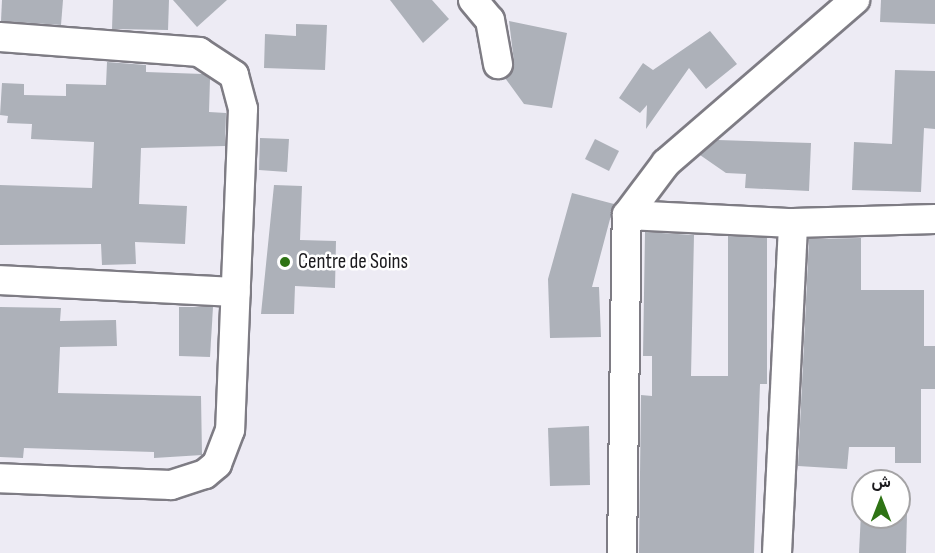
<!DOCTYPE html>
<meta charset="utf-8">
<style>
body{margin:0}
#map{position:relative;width:935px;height:553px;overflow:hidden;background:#edebf4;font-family:"Sofia Sans Condensed",Vazirmatn,sans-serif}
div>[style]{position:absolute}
.building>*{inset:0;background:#adb1b9}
.roads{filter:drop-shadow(2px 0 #7e7c84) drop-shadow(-2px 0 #7e7c84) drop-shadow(0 2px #7e7c84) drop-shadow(0 -2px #7e7c84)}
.minor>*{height:28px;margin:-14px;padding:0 14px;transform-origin:14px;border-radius:14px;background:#fff}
.dots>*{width:16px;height:16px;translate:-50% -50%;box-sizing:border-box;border:3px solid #fff;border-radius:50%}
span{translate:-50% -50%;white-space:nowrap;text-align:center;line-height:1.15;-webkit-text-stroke:5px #fff;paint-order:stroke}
.poi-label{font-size:21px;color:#1b1a1d}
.left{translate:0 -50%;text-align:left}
.north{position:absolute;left:851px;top:469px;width:60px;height:60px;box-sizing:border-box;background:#fff;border:2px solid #a4a3a5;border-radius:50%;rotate:0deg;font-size:16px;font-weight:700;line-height:24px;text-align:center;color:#1b1a1d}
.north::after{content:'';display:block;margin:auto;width:21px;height:27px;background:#2e7314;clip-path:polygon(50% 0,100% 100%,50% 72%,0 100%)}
</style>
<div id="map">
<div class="building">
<i style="clip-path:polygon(2px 0,63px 0,61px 25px,1px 21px)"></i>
<i style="clip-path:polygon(113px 0,169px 0,168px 30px,112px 29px)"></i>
<i style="clip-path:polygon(173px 0,227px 0,197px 27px)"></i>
<i style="clip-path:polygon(390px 0,432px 0,449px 19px,423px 43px)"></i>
<i style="clip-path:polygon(881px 0,935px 0,935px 24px,880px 22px)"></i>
<i style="clip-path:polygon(509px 21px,567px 33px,552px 108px,524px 104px,505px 78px,514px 62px)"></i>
<i style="clip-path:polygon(296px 24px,327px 25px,325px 70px,264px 68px,265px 34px,296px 36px)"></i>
<i style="clip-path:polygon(710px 31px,737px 64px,706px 89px,689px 68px,646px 129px,647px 105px,640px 113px,619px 98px,643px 63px,653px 70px)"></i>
<i style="clip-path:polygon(107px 62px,146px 65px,146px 72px,203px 74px,210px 79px,209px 112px,226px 113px,225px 146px,141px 148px,139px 204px,187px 206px,185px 244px,135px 242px,136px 264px,102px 265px,101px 244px,0 245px,0 185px,92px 188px,94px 142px,31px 139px,32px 124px,7px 123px,8px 116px,0 115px,2px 83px,24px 84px,24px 95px,66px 96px,66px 84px,106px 85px)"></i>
<i style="clip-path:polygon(895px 70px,935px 71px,935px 129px,924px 128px,921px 192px,852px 190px,854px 142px,892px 144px)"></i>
<i style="clip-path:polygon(260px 138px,289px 139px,287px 172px,259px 170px)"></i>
<i style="clip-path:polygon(595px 139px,619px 151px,609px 171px,585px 159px)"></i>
<i style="clip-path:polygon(718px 140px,811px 143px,809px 191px,745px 188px,746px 174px,726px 173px,700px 155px)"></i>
<i style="clip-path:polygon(274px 185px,302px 186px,300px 240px,336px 241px,335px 288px,295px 286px,294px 314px,261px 314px)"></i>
<i style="clip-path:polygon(572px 193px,614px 204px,592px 287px,599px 287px,601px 337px,550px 338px,548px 279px)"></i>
<i style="clip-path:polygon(645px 232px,694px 235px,691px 376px,728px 376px,728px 236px,767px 238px,767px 384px,760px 384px,754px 553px,639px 553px,641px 395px,652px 396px,652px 356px,643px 356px)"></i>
<i style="clip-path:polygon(861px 238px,861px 290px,924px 290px,924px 346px,935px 346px,935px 389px,921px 389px,921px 463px,895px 463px,895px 447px,849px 447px,847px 469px,798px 466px,809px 239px)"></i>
<i style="clip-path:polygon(0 307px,61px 308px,60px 321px,116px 320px,117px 346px,60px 347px,58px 393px,201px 396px,202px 455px,154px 458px,154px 452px,24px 448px,23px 458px,0 457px)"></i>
<i style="clip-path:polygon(179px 307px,213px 307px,210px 357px,179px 356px)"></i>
<i style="clip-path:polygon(589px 426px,590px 485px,550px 486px,548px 428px)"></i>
<i style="clip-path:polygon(861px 513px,907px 514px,906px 553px,859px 553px)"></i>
</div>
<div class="roads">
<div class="minor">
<i style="left:473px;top:0;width:26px;rotate:50deg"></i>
<i style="left:490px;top:20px;width:45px;rotate:79.7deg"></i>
<i style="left:0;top:37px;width:200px;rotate:4.3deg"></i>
<i style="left:199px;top:52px;width:42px;rotate:33.3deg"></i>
<i style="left:234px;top:75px;width:35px;rotate:75deg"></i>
<i style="left:243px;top:109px;width:321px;rotate:92.3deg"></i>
<i style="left:230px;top:430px;width:36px;rotate:111deg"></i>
<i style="left:217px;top:464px;width:16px;rotate:140deg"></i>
<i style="left:205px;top:474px;width:36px;rotate:162deg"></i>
<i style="left:171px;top:485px;width:171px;rotate:-177.7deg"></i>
<i style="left:627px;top:215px;width:166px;rotate:2.8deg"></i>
<i style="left:793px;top:223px;width:142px;rotate:-1.6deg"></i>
<i style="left:0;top:280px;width:236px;rotate:2.9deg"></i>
<i style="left:622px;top:553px;width:338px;rotate:-89.2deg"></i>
<i style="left:627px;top:215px;width:65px;rotate:-53.1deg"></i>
<i style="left:666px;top:163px;width:250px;rotate:-40.8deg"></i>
<i style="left:777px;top:553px;width:330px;rotate:-87.2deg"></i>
</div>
</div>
<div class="dots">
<i style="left:285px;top:262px;background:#2e7314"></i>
</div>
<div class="poi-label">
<span class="left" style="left:298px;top:262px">Centre de Soins</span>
</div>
<div class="north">ش</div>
</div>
